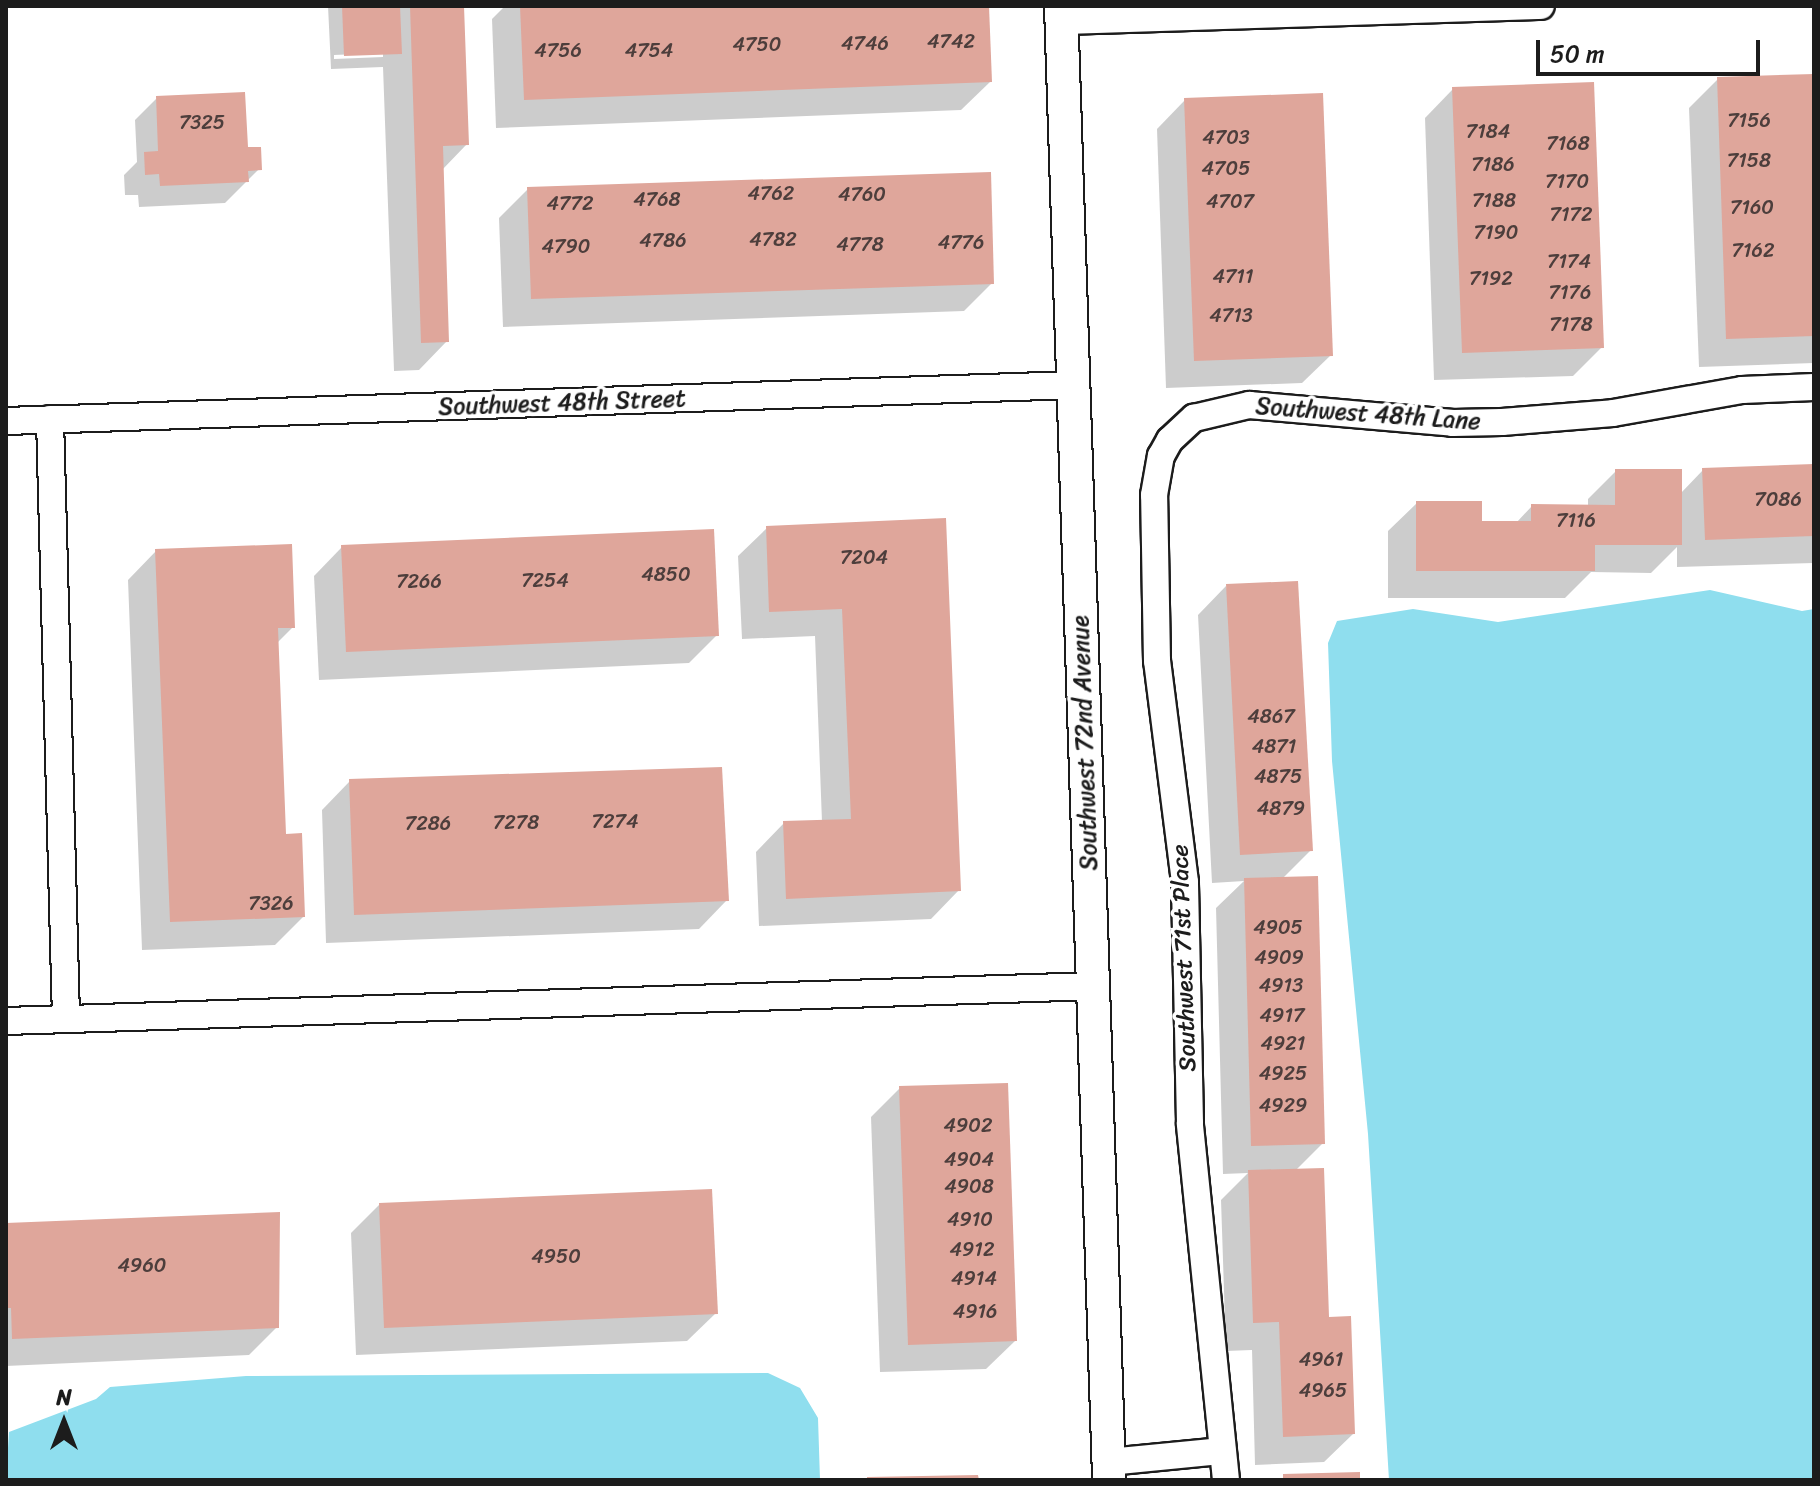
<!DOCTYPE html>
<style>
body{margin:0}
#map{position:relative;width:1820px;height:1486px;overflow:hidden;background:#fff;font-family:Sriracha,sans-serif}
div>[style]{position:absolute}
.water>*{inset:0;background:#8fdeee}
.shadow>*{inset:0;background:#0003}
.building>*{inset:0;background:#dfa69b}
.roads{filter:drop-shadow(2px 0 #1c1c1c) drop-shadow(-2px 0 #1c1c1c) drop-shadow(0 2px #1c1c1c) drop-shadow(0 -2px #1c1c1c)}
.minor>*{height:26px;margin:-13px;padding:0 13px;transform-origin:13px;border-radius:13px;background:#fff}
.tertiary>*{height:32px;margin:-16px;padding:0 16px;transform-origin:16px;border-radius:16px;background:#fff}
span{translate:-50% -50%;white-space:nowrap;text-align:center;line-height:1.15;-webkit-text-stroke:7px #fff;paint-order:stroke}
.number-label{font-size:20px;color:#4d3e3c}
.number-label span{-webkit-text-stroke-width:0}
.street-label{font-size:24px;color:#1c1c1c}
.frame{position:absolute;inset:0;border:8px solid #1c1c1c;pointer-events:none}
.north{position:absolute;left:24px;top:1382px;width:80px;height:80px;-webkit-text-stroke:6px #fff;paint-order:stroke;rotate:0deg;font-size:22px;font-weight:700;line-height:32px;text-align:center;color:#1c1c1c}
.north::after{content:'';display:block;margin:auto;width:28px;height:36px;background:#1c1c1c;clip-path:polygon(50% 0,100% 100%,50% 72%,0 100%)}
.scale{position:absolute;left:1536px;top:40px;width:224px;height:36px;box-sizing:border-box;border:4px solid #1c1c1c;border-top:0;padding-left:10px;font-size:24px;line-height:28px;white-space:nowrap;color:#1c1c1c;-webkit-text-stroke:6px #fff;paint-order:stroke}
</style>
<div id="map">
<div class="water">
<i style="clip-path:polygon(1710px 590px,1802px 611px,1814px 609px,1814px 1480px,1389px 1480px,1368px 1134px,1332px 761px,1328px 643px,1337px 621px,1413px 609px,1498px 622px)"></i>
<i style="clip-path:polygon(768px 1373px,800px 1388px,818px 1418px,820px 1480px,6px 1480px,9px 1432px,96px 1399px,110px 1387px,246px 1376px)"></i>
</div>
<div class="shadow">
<i style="clip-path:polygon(evenodd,328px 6px,462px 6px,467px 144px,442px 170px,447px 341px,419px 370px,394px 371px,383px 67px,331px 69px,328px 6px,383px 53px,383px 57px,334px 59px,334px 55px,383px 53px)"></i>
<i style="clip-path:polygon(505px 6px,987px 6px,990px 82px,961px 110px,496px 128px,492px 19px)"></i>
<i style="clip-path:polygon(1814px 76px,1814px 363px,1699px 367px,1689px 108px,1718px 79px)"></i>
<i style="clip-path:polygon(1453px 89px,1602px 347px,1573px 376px,1434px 380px,1425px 118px)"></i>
<i style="clip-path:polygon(157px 98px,246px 149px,259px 169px,225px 203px,139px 207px,138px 195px,125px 195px,124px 175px,137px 162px,135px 120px)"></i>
<i style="clip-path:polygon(1185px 100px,1331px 355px,1302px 383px,1166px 388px,1157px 129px)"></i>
<i style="clip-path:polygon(528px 189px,992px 283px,964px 311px,503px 327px,499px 218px)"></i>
<i style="clip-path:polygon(1814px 466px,1814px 563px,1677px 567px,1677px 547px,1651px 573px,1591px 572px,1565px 598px,1388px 598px,1388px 531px,1417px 503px,1480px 523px,1516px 523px,1532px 506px,1588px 507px,1588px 499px,1616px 471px,1680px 494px,1703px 470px)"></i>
<i style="clip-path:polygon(944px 520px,959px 890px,931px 919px,759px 926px,756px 852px,784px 823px,822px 822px,815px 636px,742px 639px,738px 556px,767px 528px)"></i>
<i style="clip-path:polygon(342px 547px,717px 635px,689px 663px,319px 680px,314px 576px)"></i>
<i style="clip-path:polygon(156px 551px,293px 627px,276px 644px,284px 836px,303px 917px,275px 945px,142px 950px,128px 580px)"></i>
<i style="clip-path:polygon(1226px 586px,1311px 850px,1282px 879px,1323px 1143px,1296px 1170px,1353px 1434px,1324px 1462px,1255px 1465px,1252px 1350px,1226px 1351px,1221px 1200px,1248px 1173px,1223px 1174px,1216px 908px,1244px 881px,1212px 883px,1198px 615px)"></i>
<i style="clip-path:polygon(350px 781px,727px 900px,699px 929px,326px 943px,322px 810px)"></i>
<i style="clip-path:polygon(900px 1088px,1015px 1341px,986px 1369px,880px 1372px,871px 1117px)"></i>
<i style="clip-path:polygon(379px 1205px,716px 1313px,687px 1341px,356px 1355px,351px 1233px)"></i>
<i style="clip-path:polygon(6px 1225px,277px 1327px,249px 1355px,6px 1366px)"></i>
</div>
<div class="building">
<i style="clip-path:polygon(342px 6px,400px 6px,402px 54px,344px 56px)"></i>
<i style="clip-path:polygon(410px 6px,464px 6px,469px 145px,443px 146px,449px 342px,421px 343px)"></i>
<i style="clip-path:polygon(520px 6px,989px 6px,992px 82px,524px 100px)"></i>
<i style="clip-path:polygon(1814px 74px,1814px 336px,1726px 339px,1717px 77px)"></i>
<i style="clip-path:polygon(1594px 82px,1604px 348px,1462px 353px,1452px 87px)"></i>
<i style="clip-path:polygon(245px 92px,248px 147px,261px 147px,262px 170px,248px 171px,249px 182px,160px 186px,159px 174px,145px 175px,144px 152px,158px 151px,156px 96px)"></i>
<i style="clip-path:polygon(1323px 93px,1333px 356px,1194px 361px,1184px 98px)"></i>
<i style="clip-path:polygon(991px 172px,994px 284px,531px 299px,527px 187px)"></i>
<i style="clip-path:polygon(1814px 464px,1814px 536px,1705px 540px,1702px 468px)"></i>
<i style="clip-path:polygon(1615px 469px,1682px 469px,1682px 545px,1595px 545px,1595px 571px,1416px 571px,1416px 501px,1482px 501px,1482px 521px,1531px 521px,1531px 504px,1615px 505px)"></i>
<i style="clip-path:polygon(946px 518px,961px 891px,786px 899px,783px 821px,851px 819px,842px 609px,769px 612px,766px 526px)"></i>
<i style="clip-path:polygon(714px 529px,719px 636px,346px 652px,341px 545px)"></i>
<i style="clip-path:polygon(292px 544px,295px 628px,278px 628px,286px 834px,302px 833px,305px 917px,170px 922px,155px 549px)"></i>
<i style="clip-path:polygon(1298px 581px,1313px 851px,1240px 855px,1226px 584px)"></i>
<i style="clip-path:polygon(722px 767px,729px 901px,354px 915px,349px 779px)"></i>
<i style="clip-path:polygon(1318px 876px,1325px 1144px,1251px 1146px,1244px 878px)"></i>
<i style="clip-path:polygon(1008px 1083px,1017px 1341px,908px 1345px,899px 1086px)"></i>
<i style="clip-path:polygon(1324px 1168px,1329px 1317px,1351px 1316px,1355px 1434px,1283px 1437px,1279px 1322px,1253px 1323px,1248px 1170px)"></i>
<i style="clip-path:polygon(712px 1189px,718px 1314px,384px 1328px,379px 1203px)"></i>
<i style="clip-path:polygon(280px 1212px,279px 1328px,12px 1339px,11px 1308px,6px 1308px,6px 1223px)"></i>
<i style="clip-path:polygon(1360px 1472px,1360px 1480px,1283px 1480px,1283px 1474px)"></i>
<i style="clip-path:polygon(978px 1475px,979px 1480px,867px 1480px,867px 1477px)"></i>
</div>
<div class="roads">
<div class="minor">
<i style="left:1062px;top:21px;width:479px;rotate:-1.8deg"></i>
<i style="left:50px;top:419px;width:600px;rotate:88.47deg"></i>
<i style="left:6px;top:421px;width:1069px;rotate:-1.93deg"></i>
<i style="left:6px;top:1021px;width:1088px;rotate:-1.84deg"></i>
<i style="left:1109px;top:1462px;width:114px;rotate:-5.6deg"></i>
<i style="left:1226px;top:1480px;width:359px;rotate:-95.8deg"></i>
<i style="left:1190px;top:1123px;width:241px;rotate:-91.2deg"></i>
<i style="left:1185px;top:882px;width:223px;rotate:-97.2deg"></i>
<i style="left:1157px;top:661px;width:166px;rotate:-91deg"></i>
<i style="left:1154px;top:495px;width:40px;rotate:-80deg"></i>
<i style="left:1161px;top:456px;width:18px;rotate:-61deg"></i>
<i style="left:1170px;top:440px;width:33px;rotate:-43deg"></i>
<i style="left:1194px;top:418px;width:57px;rotate:-13.3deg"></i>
<i style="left:1249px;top:405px;width:205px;rotate:5deg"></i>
<i style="left:1453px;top:423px;width:49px;rotate:-1.2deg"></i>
<i style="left:1502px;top:422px;width:111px;rotate:-4.6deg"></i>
<i style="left:1613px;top:413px;width:131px;rotate:-10.1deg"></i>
<i style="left:1742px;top:390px;width:72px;rotate:-2.4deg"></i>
</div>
<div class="tertiary">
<i style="left:1061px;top:6px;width:1475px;rotate:88.13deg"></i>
</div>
</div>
<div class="number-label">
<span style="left:951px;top:41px">4742</span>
<span style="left:865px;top:43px">4746</span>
<span style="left:757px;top:44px">4750</span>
<span style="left:558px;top:50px">4756</span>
<span style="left:649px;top:50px">4754</span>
<span style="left:1749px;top:120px">7156</span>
<span style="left:202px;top:122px">7325</span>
<span style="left:1488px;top:131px">7184</span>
<span style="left:1226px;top:137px">4703</span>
<span style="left:1568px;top:143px">7168</span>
<span style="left:1749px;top:160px">7158</span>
<span style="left:1493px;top:164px">7186</span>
<span style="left:1226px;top:168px">4705</span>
<span style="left:1567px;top:181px">7170</span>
<span style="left:771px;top:193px">4762</span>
<span style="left:862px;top:194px">4760</span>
<span style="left:657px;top:199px">4768</span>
<span style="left:1494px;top:200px">7188</span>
<span style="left:1230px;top:201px">4707</span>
<span style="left:570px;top:203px">4772</span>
<span style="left:1752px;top:207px">7160</span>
<span style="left:1571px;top:214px">7172</span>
<span style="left:1496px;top:232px">7190</span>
<span style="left:773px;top:239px">4782</span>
<span style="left:663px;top:240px">4786</span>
<span style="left:961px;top:242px">4776</span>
<span style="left:860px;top:244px">4778</span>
<span style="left:566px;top:246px">4790</span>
<span style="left:1753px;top:250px">7162</span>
<span style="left:1569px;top:261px">7174</span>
<span style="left:1233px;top:276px">4711</span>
<span style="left:1491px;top:278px">7192</span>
<span style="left:1570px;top:292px">7176</span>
<span style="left:1231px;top:315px">4713</span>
<span style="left:1571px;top:324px">7178</span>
<span style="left:1778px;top:499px">7086</span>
<span style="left:1576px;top:520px">7116</span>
<span style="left:864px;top:557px">7204</span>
<span style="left:666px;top:574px">4850</span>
<span style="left:545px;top:580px">7254</span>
<span style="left:419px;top:581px">7266</span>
<span style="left:1271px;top:716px">4867</span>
<span style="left:1274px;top:746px">4871</span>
<span style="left:1278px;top:776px">4875</span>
<span style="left:1281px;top:808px">4879</span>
<span style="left:615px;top:821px">7274</span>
<span style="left:516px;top:822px">7278</span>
<span style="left:428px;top:823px">7286</span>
<span style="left:271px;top:903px">7326</span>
<span style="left:1278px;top:927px">4905</span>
<span style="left:1279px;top:957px">4909</span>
<span style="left:1281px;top:985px">4913</span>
<span style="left:1282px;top:1015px">4917</span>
<span style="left:1283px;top:1043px">4921</span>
<span style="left:1283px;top:1073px">4925</span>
<span style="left:1283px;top:1105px">4929</span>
<span style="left:968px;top:1125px">4902</span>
<span style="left:969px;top:1159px">4904</span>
<span style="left:969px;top:1186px">4908</span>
<span style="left:970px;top:1219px">4910</span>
<span style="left:972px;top:1249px">4912</span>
<span style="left:556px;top:1256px">4950</span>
<span style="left:142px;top:1265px">4960</span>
<span style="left:974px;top:1278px">4914</span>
<span style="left:975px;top:1311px">4916</span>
<span style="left:1321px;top:1359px">4961</span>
<span style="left:1323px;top:1390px">4965</span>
</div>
<div class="street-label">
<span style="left:562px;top:403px;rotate:-2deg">Southwest 48th Street</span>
<span style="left:1368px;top:414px;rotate:4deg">Southwest 48th Lane</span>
<span style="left:1085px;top:743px;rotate:-92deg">Southwest 72nd Avenue</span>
<span style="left:1184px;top:958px;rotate:-92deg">Southwest 71st Place</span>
</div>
<div class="frame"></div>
<div class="north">N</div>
<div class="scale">50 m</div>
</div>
